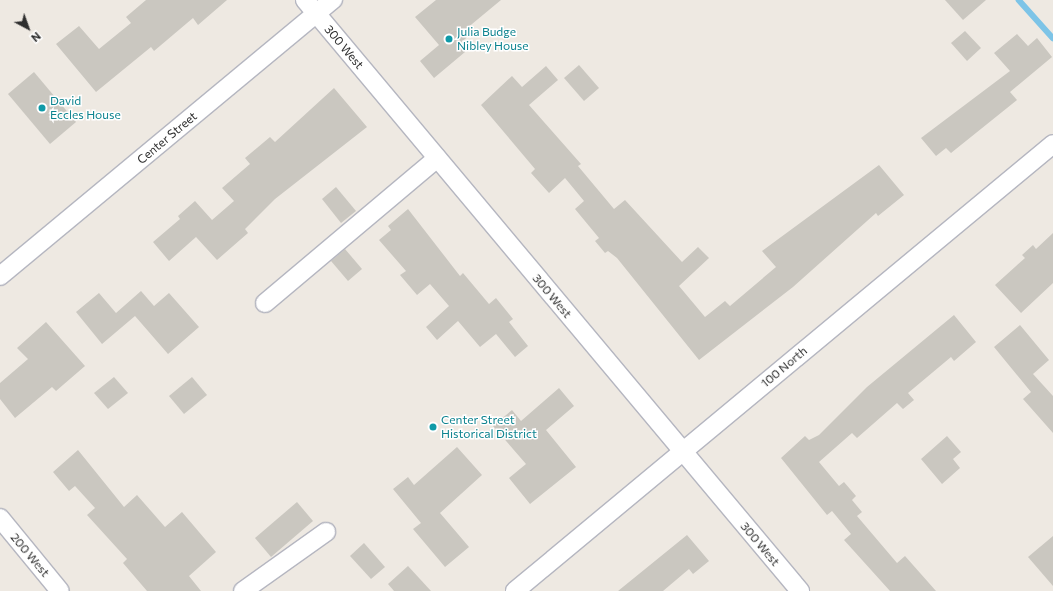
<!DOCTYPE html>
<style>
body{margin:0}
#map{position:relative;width:1053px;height:591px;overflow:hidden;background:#eee9e2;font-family:Commissioner,sans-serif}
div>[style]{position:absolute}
.stream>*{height:5.5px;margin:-2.75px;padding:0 2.75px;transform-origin:2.75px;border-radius:2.75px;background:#7dc4e7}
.building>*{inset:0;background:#cac7c0}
.roads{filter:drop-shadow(1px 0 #b5b6c0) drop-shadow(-1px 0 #b5b6c0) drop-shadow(0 1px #b5b6c0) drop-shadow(0 -1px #b5b6c0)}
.minor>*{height:18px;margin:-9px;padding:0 9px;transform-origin:9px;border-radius:9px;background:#fff}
.dots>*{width:11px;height:11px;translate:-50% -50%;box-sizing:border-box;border:2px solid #fff;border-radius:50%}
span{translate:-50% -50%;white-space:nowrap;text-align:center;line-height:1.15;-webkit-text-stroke:3px #fff;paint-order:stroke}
.culture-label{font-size:12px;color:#0d838f}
.left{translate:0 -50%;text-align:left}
.street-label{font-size:12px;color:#2e2e2e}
.north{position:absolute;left:8px;top:8px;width:40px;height:40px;-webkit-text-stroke:3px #fff;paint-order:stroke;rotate:139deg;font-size:11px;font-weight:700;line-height:16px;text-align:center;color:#2e2e2e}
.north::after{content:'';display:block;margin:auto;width:14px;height:18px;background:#2e2e2e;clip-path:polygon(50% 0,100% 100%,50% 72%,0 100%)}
</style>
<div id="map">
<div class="stream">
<i style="left:1019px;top:0;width:51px;rotate:48.2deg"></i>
</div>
<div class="building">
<i style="clip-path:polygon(146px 0,227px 0,198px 25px,193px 18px,154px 51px,151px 47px,96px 92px,56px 44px,79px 26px,99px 49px,131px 23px,126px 17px)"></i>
<i style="clip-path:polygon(436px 0,501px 0,466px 29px,471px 34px,459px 44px,465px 52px,434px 78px,420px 61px,439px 45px,415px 17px)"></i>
<i style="clip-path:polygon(945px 0,986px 0,963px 20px)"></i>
<i style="clip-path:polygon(965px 31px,981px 48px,967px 61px,951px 43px)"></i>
<i style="clip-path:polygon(1017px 34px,1028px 46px,1037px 38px,1052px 57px,1010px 92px,1017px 100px,951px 153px,946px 148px,936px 156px,921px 138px,1010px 71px,994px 53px)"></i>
<i style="clip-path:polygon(579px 65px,599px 88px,584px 101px,564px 78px)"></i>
<i style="clip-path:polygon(546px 66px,558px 80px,529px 105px,581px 164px,578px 166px,614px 209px,625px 200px,682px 262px,698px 247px,709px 258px,679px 286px,705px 317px,725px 301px,730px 306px,776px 267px,762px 251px,879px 165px,904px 195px,878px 216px,876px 213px,793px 287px,699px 360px,617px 258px,608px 251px,605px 253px,595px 241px,599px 238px,575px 209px,584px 201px,565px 178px,549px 193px,531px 173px,535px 169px,481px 105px,512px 76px,522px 87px)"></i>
<i style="clip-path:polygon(34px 72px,76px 122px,50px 144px,8px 94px)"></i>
<i style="clip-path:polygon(334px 88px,367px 127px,275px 199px,245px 229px,248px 233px,217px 260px,196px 237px,169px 261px,153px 242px,180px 219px,178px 216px,195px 201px,212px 220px,234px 201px,222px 188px,250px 164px,245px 158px,270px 137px,275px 142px)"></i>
<i style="clip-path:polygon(336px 187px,356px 211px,341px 223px,322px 199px)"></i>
<i style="clip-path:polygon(408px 209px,460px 276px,463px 273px,489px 304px,496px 298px,513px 319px,509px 322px,528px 346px,515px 357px,496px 334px,480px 347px,458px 321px,437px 340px,426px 327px,449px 306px,430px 284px,417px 295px,400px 275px,406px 271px,379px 240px,391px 230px,388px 226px)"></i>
<i style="clip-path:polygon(1053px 233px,1053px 283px,1021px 313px,995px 285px,1025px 258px,1022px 255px,1033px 245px,1036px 249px)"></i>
<i style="clip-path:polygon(345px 249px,362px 269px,348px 281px,331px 261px)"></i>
<i style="clip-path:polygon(141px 291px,154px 306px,169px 293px,199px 327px,168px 354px,135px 316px,102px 344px,76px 312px,99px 293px,116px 313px)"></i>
<i style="clip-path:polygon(954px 315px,976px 342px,954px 361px,951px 357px,908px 393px,914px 400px,903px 409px,897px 403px,857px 438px,852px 433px,819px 462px,839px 486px,844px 482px,856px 496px,852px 500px,862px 512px,857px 516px,897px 563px,905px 556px,936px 591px,890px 591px,844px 540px,851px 534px,832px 511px,827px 515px,781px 458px,805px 436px,809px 440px,819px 435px,867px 387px)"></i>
<i style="clip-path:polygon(46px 322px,85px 366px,56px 391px,52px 387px,15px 418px,0 399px,0 383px,28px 359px,17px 348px)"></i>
<i style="clip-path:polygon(1020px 325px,1049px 360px,1033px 374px,1053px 396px,1053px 433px,1023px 399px,1031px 392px,994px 347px)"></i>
<i style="clip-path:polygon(114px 377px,128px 393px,108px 409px,94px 393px)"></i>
<i style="clip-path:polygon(192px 377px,207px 395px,184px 414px,169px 396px)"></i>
<i style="clip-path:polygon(559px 388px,574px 406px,546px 430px,576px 467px,530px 504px,509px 478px,526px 464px,493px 426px,512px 410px,521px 421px)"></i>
<i style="clip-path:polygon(947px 436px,961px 452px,953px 459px,960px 468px,942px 484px,921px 459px)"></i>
<i style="clip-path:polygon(457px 447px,482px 475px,440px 513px,469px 547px,445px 567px,413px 529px,421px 523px,393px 489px,408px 477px,414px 485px)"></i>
<i style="clip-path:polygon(78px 450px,124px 507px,137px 495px,165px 527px,182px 512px,216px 552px,189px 576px,201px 591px,147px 591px,123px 563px,127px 559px,87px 515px,95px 508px,75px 486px,69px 491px,53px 472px)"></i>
<i style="clip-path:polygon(297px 502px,313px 521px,271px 557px,255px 538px)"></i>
<i style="clip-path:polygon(687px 535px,709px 561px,693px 574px,689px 569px,663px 591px,618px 591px)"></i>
<i style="clip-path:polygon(1053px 536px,1053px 586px,1028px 557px)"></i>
<i style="clip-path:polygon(364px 543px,385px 567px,371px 579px,350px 556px)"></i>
<i style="clip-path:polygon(408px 566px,431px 591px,394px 591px,388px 584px)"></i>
</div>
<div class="roads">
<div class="minor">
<i style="left:305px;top:0;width:771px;rotate:50.05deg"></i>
<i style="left:0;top:276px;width:433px;rotate:-39.7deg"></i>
<i style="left:265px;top:303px;width:225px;rotate:-40.1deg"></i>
<i style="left:0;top:518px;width:94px;rotate:50.6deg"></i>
<i style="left:243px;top:591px;width:102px;rotate:-35.4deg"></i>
<i style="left:515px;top:591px;width:699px;rotate:-39.72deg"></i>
</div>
</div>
<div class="dots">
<i style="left:449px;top:39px;background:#0f9aa8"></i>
<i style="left:42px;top:108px;background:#0f9aa8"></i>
<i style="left:433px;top:427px;background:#0f9aa8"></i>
</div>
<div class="culture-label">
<span class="left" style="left:457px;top:39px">Julia Budge<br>Nibley House</span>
<span class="left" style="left:50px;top:108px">David<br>Eccles House</span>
<span class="left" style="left:441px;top:427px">Center Street<br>Historical District</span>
</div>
<div class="street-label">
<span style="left:344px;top:47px;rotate:50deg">300 West</span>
<span style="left:167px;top:138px;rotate:-40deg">Center Street</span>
<span style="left:552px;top:296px;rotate:50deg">300 West</span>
<span style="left:784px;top:367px;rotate:-40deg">100 North</span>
<span style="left:760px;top:544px;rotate:50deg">300 West</span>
<span style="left:30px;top:555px;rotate:50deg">200 West</span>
</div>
<div class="north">N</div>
</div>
